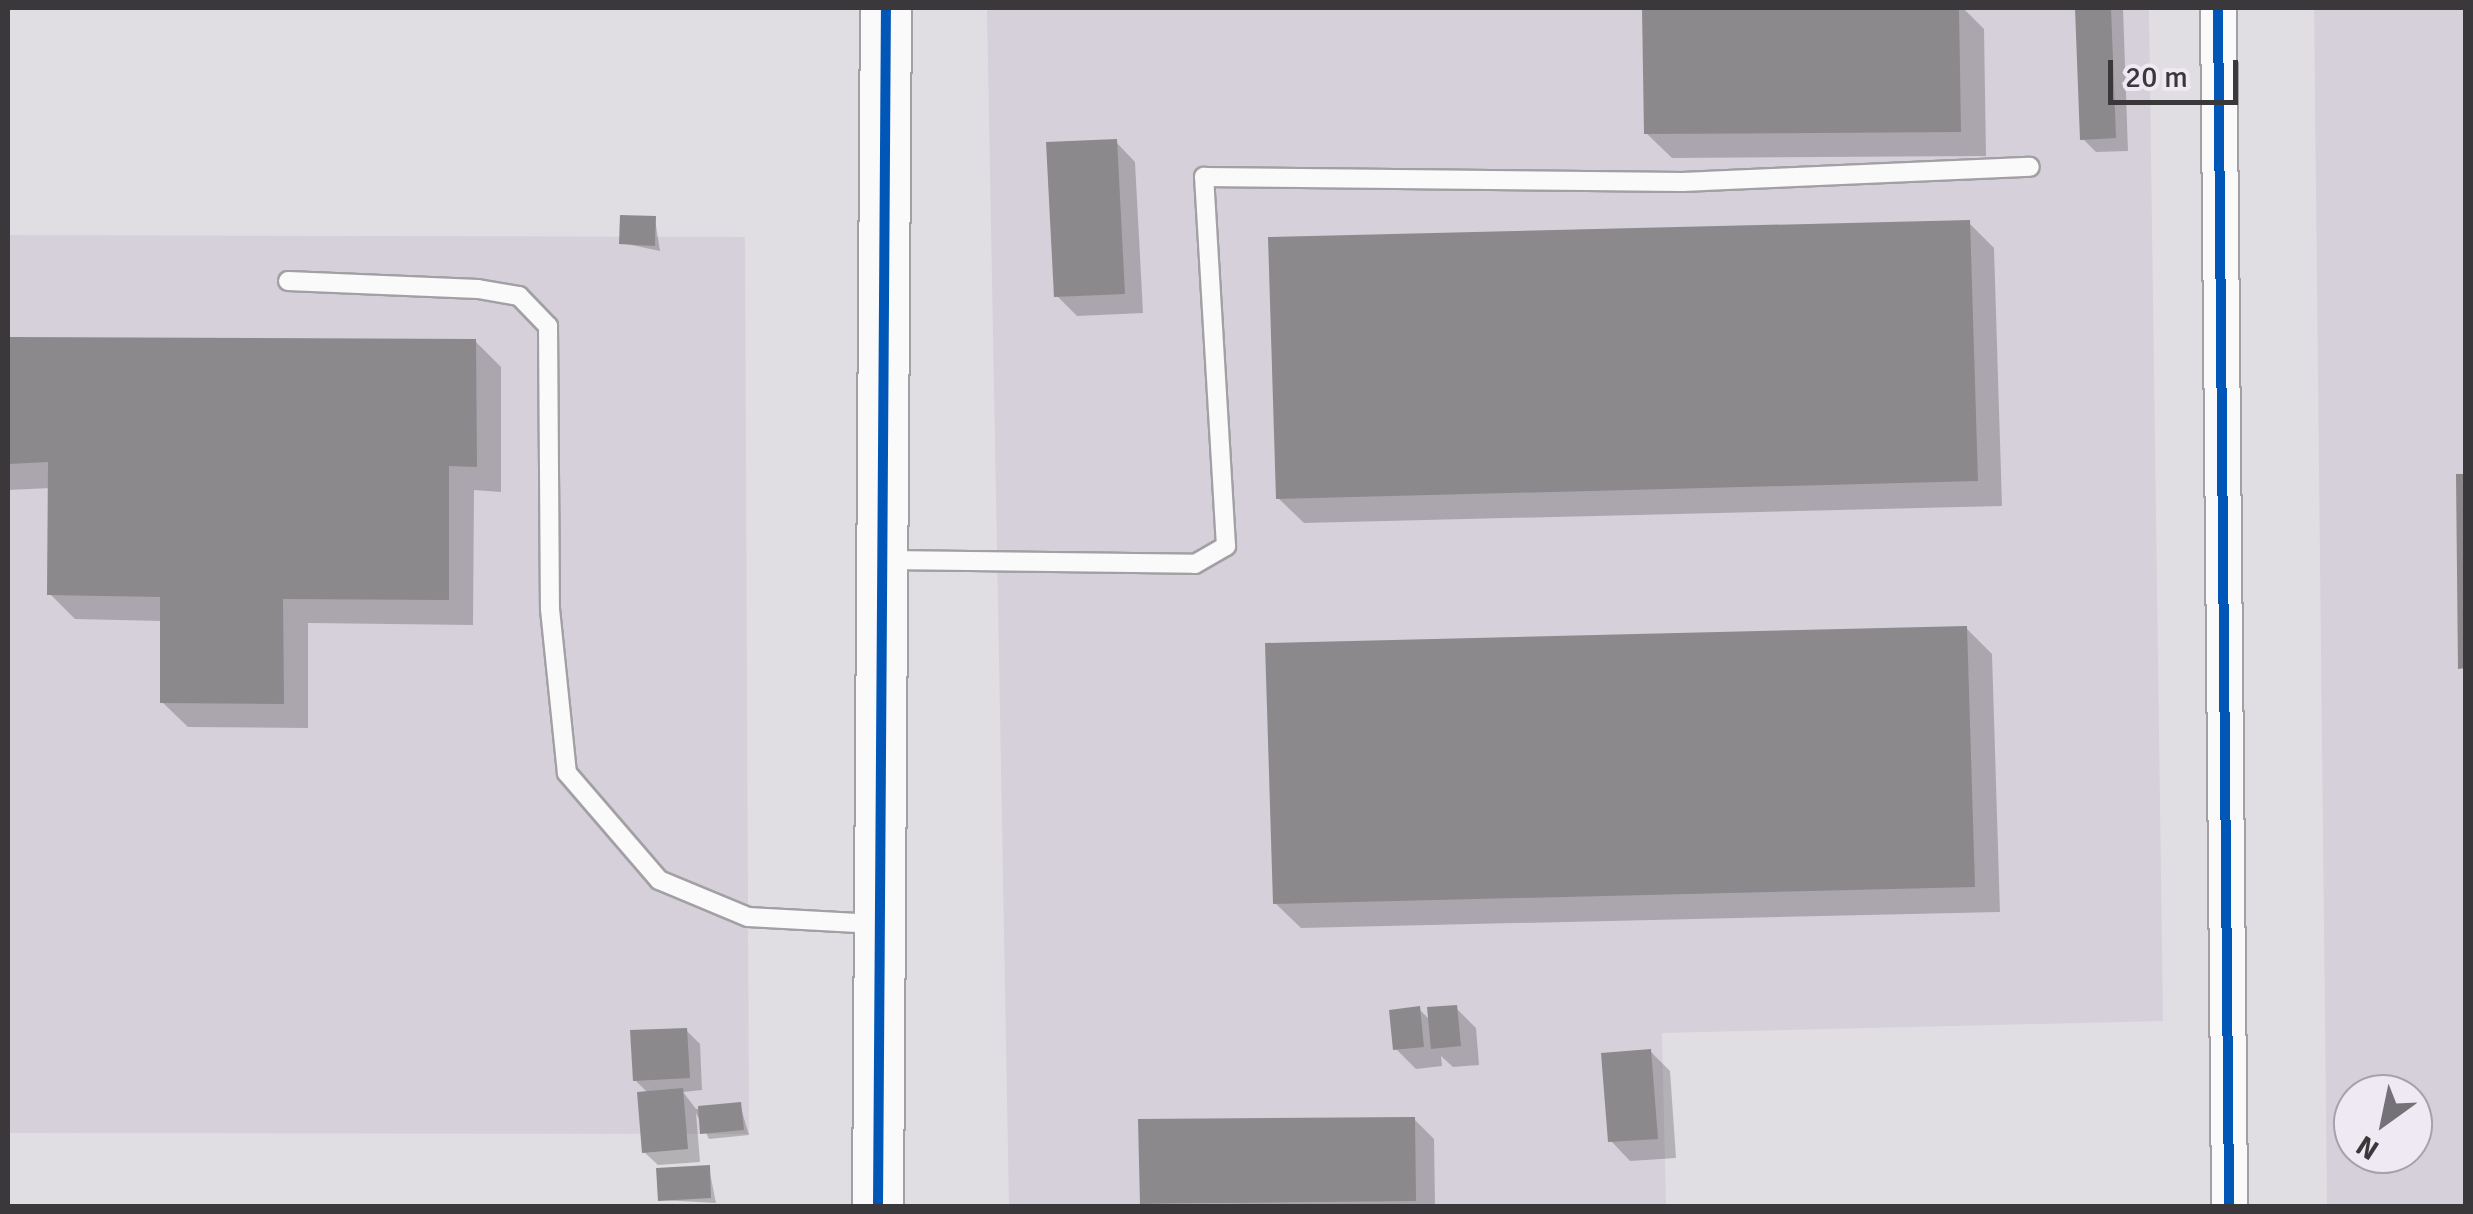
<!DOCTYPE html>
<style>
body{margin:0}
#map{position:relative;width:2473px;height:1214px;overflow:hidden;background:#e1dee3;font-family:Signika,sans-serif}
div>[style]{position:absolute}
.built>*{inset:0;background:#d6d0da}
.shadow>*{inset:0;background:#0003}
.building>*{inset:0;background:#8b898c}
.roads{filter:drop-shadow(2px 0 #a2a0a4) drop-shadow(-2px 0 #a2a0a4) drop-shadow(0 2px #a2a0a4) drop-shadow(0 -2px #a2a0a4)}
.lane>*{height:18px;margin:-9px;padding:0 9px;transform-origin:9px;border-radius:9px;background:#fafafb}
.street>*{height:35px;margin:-17.5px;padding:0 17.5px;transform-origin:17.5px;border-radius:17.5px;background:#fafafb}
.secondary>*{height:50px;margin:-25px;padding:0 25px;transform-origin:25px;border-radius:25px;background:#fafafb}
.cycleway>*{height:10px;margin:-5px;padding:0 5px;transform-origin:5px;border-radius:5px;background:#0057b8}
span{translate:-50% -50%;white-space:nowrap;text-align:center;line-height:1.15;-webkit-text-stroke:10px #eee9f2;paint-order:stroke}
.frame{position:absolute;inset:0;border:10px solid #3a383b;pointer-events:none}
.north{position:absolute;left:2333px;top:1074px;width:100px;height:100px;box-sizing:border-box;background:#eee9f2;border:2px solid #a6a2a9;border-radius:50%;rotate:213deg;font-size:28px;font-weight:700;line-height:40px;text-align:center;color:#3a383b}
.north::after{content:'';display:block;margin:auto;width:35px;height:45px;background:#747276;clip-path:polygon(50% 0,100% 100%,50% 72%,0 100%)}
.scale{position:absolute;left:2108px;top:60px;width:130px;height:45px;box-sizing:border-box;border:5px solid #3a383b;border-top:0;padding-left:12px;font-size:30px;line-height:35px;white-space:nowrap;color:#3a383b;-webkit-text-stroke:8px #eee9f2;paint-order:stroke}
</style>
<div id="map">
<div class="built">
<i style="clip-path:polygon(987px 8px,2149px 8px,2163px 1021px,1662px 1033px,1666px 1206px,1009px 1206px)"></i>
<i style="clip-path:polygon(evenodd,2314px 8px,2465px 8px,2465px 1206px,2327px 1206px,2314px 8px,2353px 1094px,2413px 1094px,2413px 1154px,2353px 1154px,2353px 1094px)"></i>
<i style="clip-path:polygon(8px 235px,745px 237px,749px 1134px,8px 1133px)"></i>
</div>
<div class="shadow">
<i style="clip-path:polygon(1645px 8px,1963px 8px,1984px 29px,1986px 156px,1672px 158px,1646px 133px)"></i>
<i style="clip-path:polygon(2078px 8px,2123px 8px,2128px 151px,2096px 152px,2082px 138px)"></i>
<i style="clip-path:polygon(1116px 142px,1135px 162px,1143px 313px,1077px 316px,1057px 296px)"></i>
<i style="clip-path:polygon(655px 219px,660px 251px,622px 243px)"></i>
<i style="clip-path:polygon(1969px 223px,1994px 248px,2002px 506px,1304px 523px,1278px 498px)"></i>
<i style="clip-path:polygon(8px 340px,475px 341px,501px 367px,501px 492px,474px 490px,473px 625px,308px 623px,308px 728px,188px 727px,162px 702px,163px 621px,75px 619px,50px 594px,51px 488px,8px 490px)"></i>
<i style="clip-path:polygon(1966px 628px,1992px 654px,2000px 912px,1301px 928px,1275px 903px)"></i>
<i style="clip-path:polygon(1456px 1008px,1476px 1028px,1479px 1065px,1453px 1067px,1441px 1056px,1442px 1066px,1416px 1069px,1396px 1049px,1419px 1009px,1431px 1021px)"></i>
<i style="clip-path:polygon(686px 1030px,700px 1044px,702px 1090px,683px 1092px,696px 1109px,740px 1105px,749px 1135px,709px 1139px,696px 1113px,700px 1162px,658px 1165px,644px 1152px,648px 1093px,635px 1080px)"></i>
<i style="clip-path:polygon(1650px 1051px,1670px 1071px,1676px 1158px,1630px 1161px,1611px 1141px)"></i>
<i style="clip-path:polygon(1414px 1119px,1434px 1139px,1435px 1206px,1143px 1203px)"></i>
<i style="clip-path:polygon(709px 1168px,716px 1203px,661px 1200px)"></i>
</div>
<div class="building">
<i style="clip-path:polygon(1642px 8px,1959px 8px,1961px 132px,1644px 134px)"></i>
<i style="clip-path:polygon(2075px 8px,2111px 8px,2116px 138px,2080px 140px)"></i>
<i style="clip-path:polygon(1117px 139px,1125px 294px,1054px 297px,1046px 142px)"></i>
<i style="clip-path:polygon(620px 215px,656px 216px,655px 246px,619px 244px)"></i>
<i style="clip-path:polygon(1970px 220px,1978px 481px,1276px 499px,1268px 237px)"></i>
<i style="clip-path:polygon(8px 337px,476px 339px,477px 467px,449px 466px,449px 600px,283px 599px,284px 704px,160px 703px,160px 597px,47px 595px,48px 462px,8px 464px)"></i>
<i style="clip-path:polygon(2456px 474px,2466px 474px,2466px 668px,2458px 669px)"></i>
<i style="clip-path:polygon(1967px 626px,1975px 887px,1273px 904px,1265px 643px)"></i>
<i style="clip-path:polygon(1457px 1005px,1461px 1046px,1431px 1049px,1427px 1007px)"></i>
<i style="clip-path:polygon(1420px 1006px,1424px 1047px,1393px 1050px,1389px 1010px)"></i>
<i style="clip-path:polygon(687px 1028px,690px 1078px,633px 1081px,630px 1030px)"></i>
<i style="clip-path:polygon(1651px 1049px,1658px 1139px,1608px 1142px,1601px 1053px)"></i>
<i style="clip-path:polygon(683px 1088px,688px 1149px,642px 1153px,637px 1092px)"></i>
<i style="clip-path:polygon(741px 1102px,744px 1130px,700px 1134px,698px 1106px)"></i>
<i style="clip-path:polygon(1415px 1117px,1416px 1201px,1140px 1204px,1138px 1119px)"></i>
<i style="clip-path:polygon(710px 1165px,711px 1198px,658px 1201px,656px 1168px)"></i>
</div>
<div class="roads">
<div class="lane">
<i style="left:288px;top:281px;width:190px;rotate:2.4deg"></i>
<i style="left:478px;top:289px;width:42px;rotate:9.7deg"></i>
<i style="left:519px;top:296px;width:42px;rotate:46deg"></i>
<i style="left:548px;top:326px;width:283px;rotate:89.6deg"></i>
<i style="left:550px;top:609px;width:165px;rotate:84.1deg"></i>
<i style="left:567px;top:773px;width:141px;rotate:49.3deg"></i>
<i style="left:659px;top:880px;width:96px;rotate:22.6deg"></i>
<i style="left:748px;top:917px;width:128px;rotate:3.1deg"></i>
<i style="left:888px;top:560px;width:307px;rotate:0.7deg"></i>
<i style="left:1195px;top:564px;width:36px;rotate:-30deg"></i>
<i style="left:1226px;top:546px;width:370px;rotate:-93.4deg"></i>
<i style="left:1204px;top:177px;width:478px;rotate:0.6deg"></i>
<i style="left:1682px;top:182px;width:348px;rotate:-2.5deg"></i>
</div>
<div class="street">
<i style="left:2218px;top:8px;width:1198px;rotate:89.47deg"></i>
</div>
<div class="secondary">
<i style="left:878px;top:1206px;width:1198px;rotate:-89.62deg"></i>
</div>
</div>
<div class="cycleway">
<i style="left:2218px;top:8px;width:1198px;rotate:89.47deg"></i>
<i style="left:878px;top:1206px;width:1198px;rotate:-89.62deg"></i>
</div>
<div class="frame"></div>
<div class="north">N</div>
<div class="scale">20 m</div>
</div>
